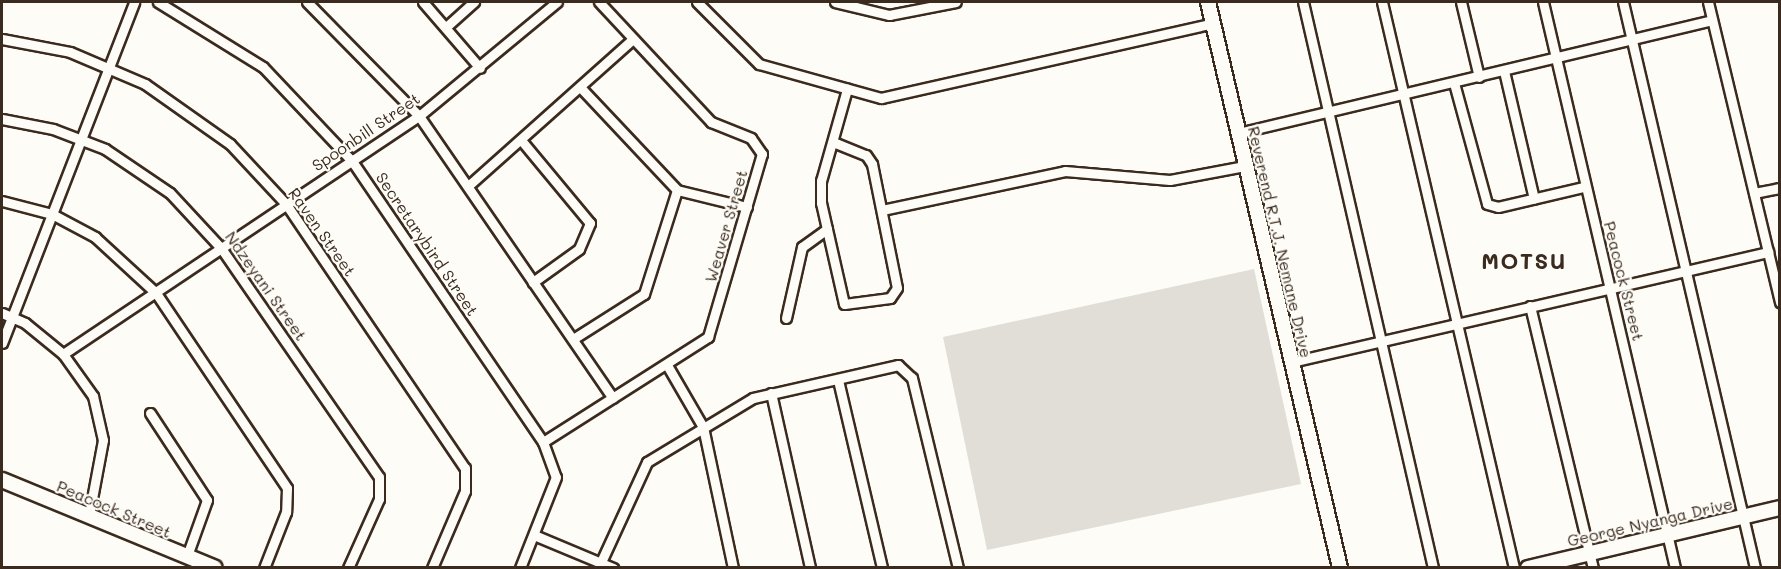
<!DOCTYPE html>
<style>
body{margin:0}
#map{position:relative;width:1781px;height:569px;overflow:hidden;background:#fdfcf7;font-family:Mali,sans-serif}
div>[style]{position:absolute}
.green>*{inset:0;background:#e1ded7}
.roads{filter:drop-shadow(2px 0 #3b2a1e) drop-shadow(-2px 0 #3b2a1e) drop-shadow(0 2px #3b2a1e) drop-shadow(0 -2px #3b2a1e)}
.street>*{height:9px;margin:-4.5px;padding:0 4.5px;transform-origin:4.5px;border-radius:4.5px;background:#fdfcf7}
.secondary>*{height:14px;margin:-7px;padding:0 7px;transform-origin:7px;border-radius:7px;background:#fdfcf7}
span{translate:-50% -50%;white-space:nowrap;text-align:center;line-height:1.15;-webkit-text-stroke:4.5px #fdfcf7;paint-order:stroke}
.street-label{font-size:16px;color:#3b2a1e}
.district-label{font-size:22px;color:#3b2a1e;font-weight:700;letter-spacing:1.5px}
.frame{position:absolute;inset:0;border:3px solid #3b2a1e;pointer-events:none}
</style>
<div id="map">
<div class="green">
<i style="clip-path:polygon(1254px 269px,1301px 484px,987px 550px,943px 337px)"></i>
</div>
<div class="roads">
<div class="street">
<i style="left:158px;top:2px;width:123px;rotate:31.8deg"></i>
<i style="left:263px;top:67px;width:129px;rotate:46.6deg"></i>
<i style="left:352px;top:161px;width:340px;rotate:55.8deg"></i>
<i style="left:543px;top:442px;width:37px;rotate:70deg"></i>
<i style="left:556px;top:477px;width:98px;rotate:111.6deg"></i>
<i style="left:307px;top:2px;width:160px;rotate:45.5deg"></i>
<i style="left:419px;top:116px;width:342px;rotate:55.5deg"></i>
<i style="left:423px;top:2px;width:87px;rotate:49.2deg"></i>
<i style="left:697px;top:2px;width:88px;rotate:45deg"></i>
<i style="left:759px;top:64px;width:127px;rotate:15.6deg"></i>
<i style="left:881px;top:98px;width:341px;rotate:-12.7deg"></i>
<i style="left:835px;top:2px;width:56px;rotate:13.5deg"></i>
<i style="left:889px;top:15px;width:68px;rotate:-11deg"></i>
<i style="left:1303px;top:2px;width:581px;rotate:77.06deg"></i>
<i style="left:1382px;top:2px;width:581px;rotate:76.87deg"></i>
<i style="left:1461px;top:2px;width:77px;rotate:76.5deg"></i>
<i style="left:1543px;top:2px;width:581px;rotate:76.87deg"></i>
<i style="left:1623px;top:2px;width:581px;rotate:76.87deg"></i>
<i style="left:1708px;top:2px;width:309px;rotate:76.5deg"></i>
<i style="left:446px;top:27px;width:38px;rotate:-42deg"></i>
<i style="left:2px;top:39px;width:69px;rotate:10.8deg"></i>
<i style="left:70px;top:52px;width:82px;rotate:23.1deg"></i>
<i style="left:145px;top:84px;width:104px;rotate:35.2deg"></i>
<i style="left:230px;top:144px;width:82px;rotate:47deg"></i>
<i style="left:286px;top:204px;width:319px;rotate:55.9deg"></i>
<i style="left:465px;top:468px;width:23px;rotate:90deg"></i>
<i style="left:465px;top:491px;width:84px;rotate:113.2deg"></i>
<i style="left:1504px;top:71px;width:131px;rotate:76.8deg"></i>
<i style="left:1454px;top:83px;width:125px;rotate:74.7deg"></i>
<i style="left:1487px;top:204px;width:11px;rotate:15deg"></i>
<i style="left:1498px;top:207px;width:87px;rotate:-13.2deg"></i>
<i style="left:580px;top:87px;width:141px;rotate:46.7deg"></i>
<i style="left:677px;top:190px;width:72px;rotate:13.7deg"></i>
<i style="left:2px;top:119px;width:52px;rotate:11.1deg"></i>
<i style="left:53px;top:129px;width:56px;rotate:21deg"></i>
<i style="left:105px;top:149px;width:78px;rotate:34.1deg"></i>
<i style="left:170px;top:193px;width:75px;rotate:47.2deg"></i>
<i style="left:221px;top:248px;width:278px;rotate:55.4deg"></i>
<i style="left:379px;top:477px;width:22px;rotate:90deg"></i>
<i style="left:379px;top:499px;width:76px;rotate:114.2deg"></i>
<i style="left:1238px;top:133px;width:487px;rotate:-13.4deg"></i>
<i style="left:521px;top:140px;width:108px;rotate:50.3deg"></i>
<i style="left:590px;top:223px;width:28px;rotate:113deg"></i>
<i style="left:579px;top:249px;width:57px;rotate:144.3deg"></i>
<i style="left:833px;top:142px;width:35px;rotate:22deg"></i>
<i style="left:866px;top:155px;width:11px;rotate:56deg"></i>
<i style="left:872px;top:164px;width:126px;rotate:78.6deg"></i>
<i style="left:897px;top:288px;width:12px;rotate:125deg"></i>
<i style="left:890px;top:298px;width:46px;rotate:172.6deg"></i>
<i style="left:844px;top:304px;width:104px;rotate:-102.8deg"></i>
<i style="left:821px;top:203px;width:22px;rotate:-90deg"></i>
<i style="left:821px;top:181px;width:96px;rotate:-74.2deg"></i>
<i style="left:468px;top:186px;width:221px;rotate:-41.7deg"></i>
<i style="left:1754px;top:193px;width:26px;rotate:-11deg"></i>
<i style="left:2px;top:201px;width:52px;rotate:14.6deg"></i>
<i style="left:52px;top:214px;width:49px;rotate:28.1deg"></i>
<i style="left:95px;top:237px;width:83px;rotate:42.6deg"></i>
<i style="left:156px;top:293px;width:235px;rotate:56.1deg"></i>
<i style="left:287px;top:488px;width:24px;rotate:92deg"></i>
<i style="left:286px;top:512px;width:60px;rotate:111.4deg"></i>
<i style="left:882px;top:210px;width:187px;rotate:-12deg"></i>
<i style="left:1065px;top:171px;width:105px;rotate:4.9deg"></i>
<i style="left:1170px;top:180px;width:76px;rotate:-10.6deg"></i>
<i style="left:1530px;top:306px;width:269px;rotate:76.5deg"></i>
<i style="left:2px;top:313px;width:25px;rotate:23deg"></i>
<i style="left:25px;top:323px;width:49px;rotate:39.2deg"></i>
<i style="left:63px;top:354px;width:52px;rotate:54.5deg"></i>
<i style="left:93px;top:396px;width:45px;rotate:77.2deg"></i>
<i style="left:103px;top:440px;width:76px;rotate:100.6deg"></i>
<i style="left:786px;top:318px;width:73px;rotate:-77.3deg"></i>
<i style="left:802px;top:247px;width:31px;rotate:-36deg"></i>
<i style="left:573px;top:339px;width:84px;rotate:-32.4deg"></i>
<i style="left:644px;top:294px;width:109px;rotate:-72.4deg"></i>
<i style="left:2px;top:343px;width:366px;rotate:-68.8deg"></i>
<i style="left:63px;top:354px;width:428px;rotate:-33.8deg"></i>
<i style="left:419px;top:116px;width:179px;rotate:-39.6deg"></i>
<i style="left:1291px;top:362px;width:490px;rotate:-13deg"></i>
<i style="left:667px;top:365px;width:72px;rotate:59.9deg"></i>
<i style="left:703px;top:427px;width:144px;rotate:78deg"></i>
<i style="left:838px;top:380px;width:193px;rotate:76.8deg"></i>
<i style="left:771px;top:393px;width:179px;rotate:77.4deg"></i>
<i style="left:150px;top:413px;width:104px;rotate:56.8deg"></i>
<i style="left:207px;top:500px;width:59px;rotate:109.7deg"></i>
<i style="left:543px;top:442px;width:196px;rotate:-32.5deg"></i>
<i style="left:708px;top:337px;width:191px;rotate:-73.6deg"></i>
<i style="left:762px;top:154px;width:19px;rotate:-125deg"></i>
<i style="left:751px;top:138px;width:43px;rotate:-158.2deg"></i>
<i style="left:711px;top:122px;width:164px;rotate:-133deg"></i>
<i style="left:534px;top:535px;width:86px;rotate:22.7deg"></i>
<i style="left:601px;top:562px;width:110px;rotate:-65.3deg"></i>
<i style="left:647px;top:462px;width:124px;rotate:-31.1deg"></i>
<i style="left:753px;top:398px;width:149px;rotate:-12.8deg"></i>
<i style="left:898px;top:365px;width:19px;rotate:43deg"></i>
<i style="left:912px;top:378px;width:195px;rotate:76.4deg"></i>
</div>
<div class="secondary">
<i style="left:1208px;top:2px;width:581px;rotate:76.87deg"></i>
<i style="left:2px;top:480px;width:230px;rotate:22.4deg"></i>
<i style="left:1528px;top:568px;width:259px;rotate:-13.4deg"></i>
</div>
</div>
<div class="street-label">
<span style="left:366px;top:132px;rotate:-34deg">Spoonbill Street</span>
<span style="left:726px;top:226px;rotate:-74deg">Weaver Street</span>
<span style="left:322px;top:232px;rotate:55deg">Raven Street</span>
<span style="left:1280px;top:242px;rotate:77deg">Reverend R.T.J. Nemane Drive</span>
<span style="left:427px;top:244px;rotate:56deg">Secretarybird Street</span>
<span style="left:1624px;top:281px;rotate:76deg">Peacock Street</span>
<span style="left:266px;top:286px;rotate:55deg">Ndzeyani Street</span>
<span style="left:114px;top:509px;rotate:23deg">Peacock Street</span>
<span style="left:1650px;top:522px;rotate:-13deg">George Nyanga Drive</span>
</div>
<div class="district-label">
<span style="left:1524px;top:261px">MOTSU</span>
</div>
<div class="frame"></div>
</div>
